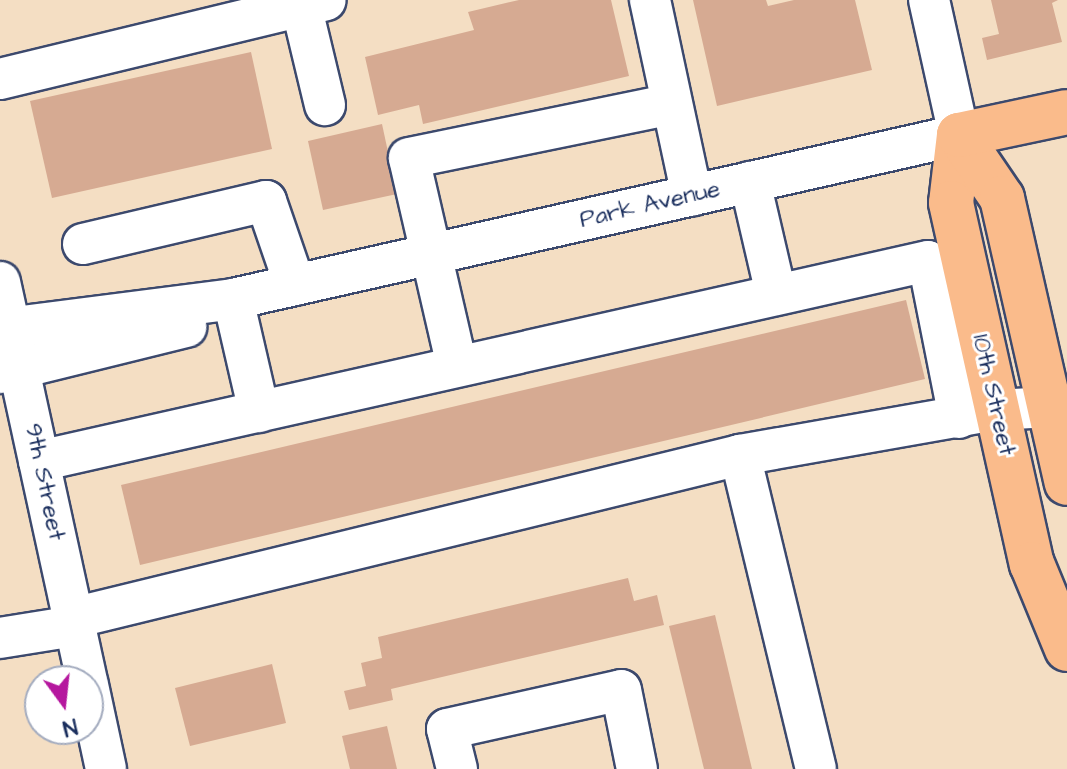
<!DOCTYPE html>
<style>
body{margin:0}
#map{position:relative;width:1067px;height:769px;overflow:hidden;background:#f4dec3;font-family:"Architects Daughter",sans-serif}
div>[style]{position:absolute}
.building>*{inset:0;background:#d6aa92}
.roads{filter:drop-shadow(2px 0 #3c496d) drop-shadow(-2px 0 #3c496d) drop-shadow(0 2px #3c496d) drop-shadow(0 -2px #3c496d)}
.minor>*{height:40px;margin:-20px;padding:0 20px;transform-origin:20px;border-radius:20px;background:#fff}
.major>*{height:44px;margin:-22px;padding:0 22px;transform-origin:22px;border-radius:22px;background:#fabb8b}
span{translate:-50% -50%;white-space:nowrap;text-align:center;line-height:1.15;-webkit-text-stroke:6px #fff;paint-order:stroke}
.street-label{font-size:24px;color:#1b2f5e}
.north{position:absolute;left:24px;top:665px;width:80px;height:80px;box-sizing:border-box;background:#fff;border:2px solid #a4acbf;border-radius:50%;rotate:165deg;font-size:22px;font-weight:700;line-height:32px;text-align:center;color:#1b2f5e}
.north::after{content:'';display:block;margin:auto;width:28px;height:36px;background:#b5179e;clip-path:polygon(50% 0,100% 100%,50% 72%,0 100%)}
</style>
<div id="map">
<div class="building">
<i style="clip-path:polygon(519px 0,611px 0,629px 76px,423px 124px,419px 105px,378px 115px,365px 57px,474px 30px,468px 12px)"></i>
<i style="clip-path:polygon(693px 0,766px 0,768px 6px,794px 0,855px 0,872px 70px,717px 106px)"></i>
<i style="clip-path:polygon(991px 0,1058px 0,1052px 3px,1062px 42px,987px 60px,982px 38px,999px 34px)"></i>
<i style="clip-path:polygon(251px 52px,272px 149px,52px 198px,30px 101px)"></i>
<i style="clip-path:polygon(382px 124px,397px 194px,323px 210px,308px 141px)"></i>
<i style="clip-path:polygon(906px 300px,925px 379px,140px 565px,121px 485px)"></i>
<i style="clip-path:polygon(628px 578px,634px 601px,657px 595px,664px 625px,391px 689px,393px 700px,349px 710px,344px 691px,366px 686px,361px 663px,382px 658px,378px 637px)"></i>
<i style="clip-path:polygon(715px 615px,752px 769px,704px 769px,669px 626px)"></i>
<i style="clip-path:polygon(272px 664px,286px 723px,190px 746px,175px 688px)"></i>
<i style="clip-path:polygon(387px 726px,397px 769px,350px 769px,342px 736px)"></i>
</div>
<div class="roads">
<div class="minor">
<i style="left:650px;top:0;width:200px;rotate:77.9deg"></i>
<i style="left:301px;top:5px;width:103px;rotate:76.5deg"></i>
<i style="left:0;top:79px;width:335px;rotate:-13.6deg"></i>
<i style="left:750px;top:182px;width:115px;rotate:76.9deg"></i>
<i style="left:83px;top:244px;width:188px;rotate:-13.2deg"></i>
<i style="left:266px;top:201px;width:89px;rotate:71deg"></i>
<i style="left:0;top:282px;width:408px;rotate:77.7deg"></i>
<i style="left:233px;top:299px;width:116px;rotate:77deg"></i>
<i style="left:0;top:329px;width:235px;rotate:-7.3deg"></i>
<i style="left:233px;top:299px;width:744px;rotate:-12.73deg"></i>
<i style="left:959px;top:135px;width:138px;rotate:-102.5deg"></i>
<i style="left:457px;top:366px;width:213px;rotate:-103deg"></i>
<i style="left:409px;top:158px;width:268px;rotate:-11.6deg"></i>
<i style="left:0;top:373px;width:192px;rotate:-13.9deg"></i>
<i style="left:740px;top:455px;width:323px;rotate:76.4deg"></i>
<i style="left:39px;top:461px;width:911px;rotate:-12.68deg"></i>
<i style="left:928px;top:261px;width:160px;rotate:78.8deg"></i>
<i style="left:73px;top:618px;width:687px;rotate:-13.73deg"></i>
<i style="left:740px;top:455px;width:260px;rotate:-10deg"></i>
<i style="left:996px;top:410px;width:71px;rotate:-3.2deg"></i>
<i style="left:0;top:638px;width:76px;rotate:-9.1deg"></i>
<i style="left:88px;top:685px;width:86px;rotate:77.9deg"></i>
<i style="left:457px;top:769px;width:41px;rotate:-104deg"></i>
<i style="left:447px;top:729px;width:178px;rotate:-12.6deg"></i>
<i style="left:621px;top:690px;width:81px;rotate:78.6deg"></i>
</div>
<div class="major">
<i style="left:959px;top:135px;width:68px;rotate:96.7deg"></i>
<i style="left:951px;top:203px;width:370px;rotate:77.4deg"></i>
<i style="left:1032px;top:564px;width:92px;rotate:67.6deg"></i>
<i style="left:959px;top:135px;width:76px;rotate:55.7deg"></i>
<i style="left:1002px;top:198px;width:292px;rotate:77.2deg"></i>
<i style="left:959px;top:135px;width:110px;rotate:-12deg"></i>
</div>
</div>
<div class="street-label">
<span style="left:650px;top:205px;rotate:-13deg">Park Avenue</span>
<span style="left:993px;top:395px;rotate:77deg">10th Street</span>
<span style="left:44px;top:482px;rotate:78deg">9th Street</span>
</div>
<div class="north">N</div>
</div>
